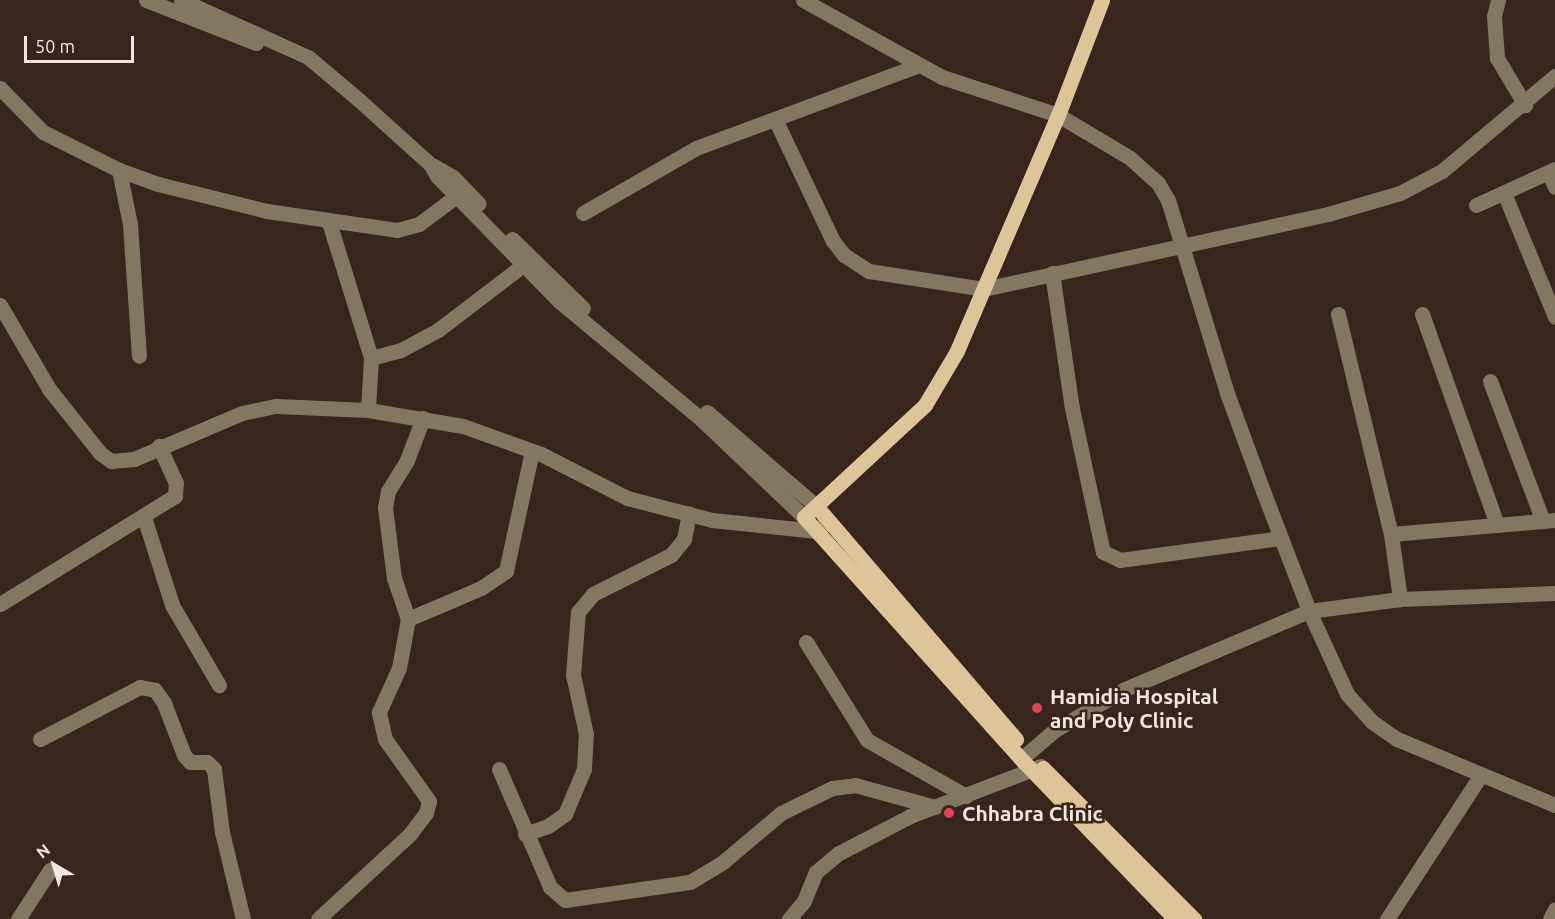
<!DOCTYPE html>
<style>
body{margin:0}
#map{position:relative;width:1555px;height:919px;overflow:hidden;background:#38251c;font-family:Ubuntu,sans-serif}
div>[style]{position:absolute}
.minor>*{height:15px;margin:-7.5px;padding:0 7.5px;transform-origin:7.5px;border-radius:7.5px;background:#837762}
.major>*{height:15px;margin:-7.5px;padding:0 7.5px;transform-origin:7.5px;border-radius:7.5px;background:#ddc599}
.dots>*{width:16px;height:16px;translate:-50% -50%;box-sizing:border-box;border:3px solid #38251c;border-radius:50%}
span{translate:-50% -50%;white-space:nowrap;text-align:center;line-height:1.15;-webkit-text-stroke:5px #38251c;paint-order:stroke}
.poi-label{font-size:21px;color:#f3e5e0;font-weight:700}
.left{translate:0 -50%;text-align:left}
.north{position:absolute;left:24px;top:835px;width:60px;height:60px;-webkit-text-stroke:4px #38251c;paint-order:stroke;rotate:322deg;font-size:16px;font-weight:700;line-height:24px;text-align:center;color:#f3e5e0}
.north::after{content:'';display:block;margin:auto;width:21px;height:27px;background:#f3e5e0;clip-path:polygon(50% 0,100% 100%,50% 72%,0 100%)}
.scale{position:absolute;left:24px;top:36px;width:110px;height:27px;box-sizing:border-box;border:3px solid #f3e5e0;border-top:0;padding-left:8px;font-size:18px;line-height:21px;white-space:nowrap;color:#f3e5e0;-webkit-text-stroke:4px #38251c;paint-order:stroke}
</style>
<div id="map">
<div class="minor">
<i style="left:146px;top:0;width:118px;rotate:21.4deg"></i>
<i style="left:181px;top:0;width:139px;rotate:24.2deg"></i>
<i style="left:308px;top:57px;width:67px;rotate:40.1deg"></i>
<i style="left:359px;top:100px;width:97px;rotate:42.1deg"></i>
<i style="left:431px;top:165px;width:13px;rotate:61deg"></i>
<i style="left:437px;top:176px;width:175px;rotate:45.7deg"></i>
<i style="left:559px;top:301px;width:185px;rotate:39.7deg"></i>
<i style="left:701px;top:419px;width:142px;rotate:43.6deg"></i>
<i style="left:803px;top:0;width:159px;rotate:29deg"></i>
<i style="left:942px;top:77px;width:122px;rotate:18.1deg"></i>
<i style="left:1058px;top:115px;width:84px;rotate:30.8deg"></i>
<i style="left:1130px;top:158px;width:38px;rotate:42deg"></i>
<i style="left:1158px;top:183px;width:20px;rotate:60deg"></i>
<i style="left:1168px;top:200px;width:202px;rotate:73deg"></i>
<i style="left:1227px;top:393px;width:104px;rotate:69.8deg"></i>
<i style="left:1263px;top:491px;width:129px;rotate:69deg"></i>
<i style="left:1309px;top:611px;width:91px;rotate:65.4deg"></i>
<i style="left:1347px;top:694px;width:36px;rotate:48deg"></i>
<i style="left:1371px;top:721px;width:32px;rotate:35deg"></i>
<i style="left:1397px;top:739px;width:171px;rotate:22.7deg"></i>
<i style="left:1498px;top:0;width:16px;rotate:104deg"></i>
<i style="left:1494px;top:16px;width:42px;rotate:85.9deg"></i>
<i style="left:1497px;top:58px;width:55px;rotate:59.2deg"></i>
<i style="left:0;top:88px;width:62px;rotate:45.7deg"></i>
<i style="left:43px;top:132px;width:85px;rotate:26.6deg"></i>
<i style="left:119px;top:170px;width:41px;rotate:19.7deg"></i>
<i style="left:158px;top:184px;width:112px;rotate:13.9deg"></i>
<i style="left:267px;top:211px;width:131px;rotate:8.3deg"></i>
<i style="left:397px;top:230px;width:23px;rotate:-15deg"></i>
<i style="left:419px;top:224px;width:55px;rotate:-36.9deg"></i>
<i style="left:775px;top:119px;width:135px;rotate:64.6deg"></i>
<i style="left:833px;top:241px;width:18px;rotate:52deg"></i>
<i style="left:844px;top:255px;width:30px;rotate:33deg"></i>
<i style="left:869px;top:271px;width:116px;rotate:8.9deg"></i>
<i style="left:984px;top:289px;width:352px;rotate:-12.3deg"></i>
<i style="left:1328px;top:214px;width:75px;rotate:-16.3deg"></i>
<i style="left:1400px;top:193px;width:47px;rotate:-27.6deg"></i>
<i style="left:1442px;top:171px;width:148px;rotate:-40.1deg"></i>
<i style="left:434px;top:166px;width:22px;rotate:30deg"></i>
<i style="left:453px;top:177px;width:37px;rotate:46deg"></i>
<i style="left:119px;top:170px;width:55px;rotate:78.5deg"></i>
<i style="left:130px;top:224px;width:132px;rotate:86.1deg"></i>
<i style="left:1549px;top:173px;width:15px;rotate:67deg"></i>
<i style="left:1504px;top:193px;width:134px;rotate:67.6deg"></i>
<i style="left:1476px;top:205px;width:87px;rotate:-24.5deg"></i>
<i style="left:583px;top:213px;width:130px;rotate:-29.9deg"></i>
<i style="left:696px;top:148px;width:236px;rotate:-20.4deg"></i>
<i style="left:329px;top:222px;width:142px;rotate:72.8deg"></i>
<i style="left:371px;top:358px;width:52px;rotate:93.3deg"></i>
<i style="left:512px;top:239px;width:99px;rotate:44.2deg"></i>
<i style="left:1052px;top:273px;width:136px;rotate:81.6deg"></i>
<i style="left:1072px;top:408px;width:147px;rotate:77.9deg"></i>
<i style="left:1103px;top:552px;width:19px;rotate:25deg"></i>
<i style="left:1120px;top:560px;width:162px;rotate:-7.8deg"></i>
<i style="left:0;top:305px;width:97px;rotate:59.7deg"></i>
<i style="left:49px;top:389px;width:82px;rotate:51.4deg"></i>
<i style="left:100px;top:453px;width:14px;rotate:36deg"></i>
<i style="left:111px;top:461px;width:23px;rotate:-5deg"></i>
<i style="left:134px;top:459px;width:117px;rotate:-23.1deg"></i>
<i style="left:242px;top:413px;width:35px;rotate:-12deg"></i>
<i style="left:276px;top:406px;width:92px;rotate:2.5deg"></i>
<i style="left:368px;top:410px;width:96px;rotate:9.6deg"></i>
<i style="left:463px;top:426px;width:83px;rotate:19.7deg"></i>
<i style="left:541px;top:454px;width:97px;rotate:27.1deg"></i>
<i style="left:627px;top:498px;width:88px;rotate:14.5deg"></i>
<i style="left:712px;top:520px;width:105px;rotate:6deg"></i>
<i style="left:816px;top:531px;width:10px;rotate:-37deg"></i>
<i style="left:1338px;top:314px;width:226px;rotate:76.5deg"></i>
<i style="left:1391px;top:534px;width:66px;rotate:82.1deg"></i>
<i style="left:1422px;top:314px;width:224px;rotate:70.4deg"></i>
<i style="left:371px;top:358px;width:31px;rotate:-15deg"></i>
<i style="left:401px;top:350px;width:42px;rotate:-28.4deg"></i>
<i style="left:438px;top:330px;width:107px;rotate:-37.4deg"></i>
<i style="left:1490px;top:381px;width:150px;rotate:69.3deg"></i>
<i style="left:707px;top:412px;width:145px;rotate:40.8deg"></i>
<i style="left:144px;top:517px;width:92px;rotate:72.3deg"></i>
<i style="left:172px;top:605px;width:93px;rotate:59.6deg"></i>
<i style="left:1391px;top:534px;width:165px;rotate:-4.9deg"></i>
<i style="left:0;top:604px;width:206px;rotate:-31.7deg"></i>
<i style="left:175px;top:496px;width:13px;rotate:-86deg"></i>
<i style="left:176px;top:483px;width:41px;rotate:-114.7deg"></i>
<i style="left:408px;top:619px;width:79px;rotate:-23deg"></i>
<i style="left:481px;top:588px;width:30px;rotate:-34deg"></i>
<i style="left:506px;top:571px;width:123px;rotate:-77.8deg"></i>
<i style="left:806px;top:642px;width:115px;rotate:58.1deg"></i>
<i style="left:867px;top:740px;width:114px;rotate:29.5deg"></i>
<i style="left:40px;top:739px;width:113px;rotate:-27.5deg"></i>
<i style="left:140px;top:687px;width:15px;rotate:11deg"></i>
<i style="left:155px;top:690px;width:16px;rotate:55deg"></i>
<i style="left:164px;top:703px;width:56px;rotate:69deg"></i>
<i style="left:184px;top:755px;width:9px;rotate:49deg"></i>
<i style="left:190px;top:762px;width:17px"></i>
<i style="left:207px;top:762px;width:10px;rotate:45deg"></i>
<i style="left:214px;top:769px;width:64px;rotate:82.8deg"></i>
<i style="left:222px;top:832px;width:89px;rotate:76.4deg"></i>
<i style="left:1021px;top:759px;width:45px;rotate:-40.5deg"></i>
<i style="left:1055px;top:730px;width:81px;rotate:-30.4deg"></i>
<i style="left:1125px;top:689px;width:200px;rotate:-23deg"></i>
<i style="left:1309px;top:611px;width:92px;rotate:-7.5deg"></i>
<i style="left:1400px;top:599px;width:155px;rotate:-2.2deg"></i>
<i style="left:499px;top:769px;width:129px;rotate:66.6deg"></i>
<i style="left:550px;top:887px;width:20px;rotate:41deg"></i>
<i style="left:565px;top:900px;width:126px;rotate:-8.2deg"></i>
<i style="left:690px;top:882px;width:39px;rotate:-31deg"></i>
<i style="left:723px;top:862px;width:76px;rotate:-40.2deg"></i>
<i style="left:781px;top:813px;width:57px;rotate:-26.1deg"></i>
<i style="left:832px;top:788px;width:23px;rotate:-7deg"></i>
<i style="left:855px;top:785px;width:83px;rotate:15.4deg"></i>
<i style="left:525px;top:834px;width:24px;rotate:-19deg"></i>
<i style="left:548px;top:826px;width:21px;rotate:-35deg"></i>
<i style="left:565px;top:814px;width:49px;rotate:-67.1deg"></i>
<i style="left:584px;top:769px;width:35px;rotate:-87deg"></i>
<i style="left:586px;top:734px;width:60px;rotate:-102.4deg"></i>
<i style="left:573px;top:675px;width:63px;rotate:-85.5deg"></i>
<i style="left:578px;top:612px;width:23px;rotate:-50deg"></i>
<i style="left:593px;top:594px;width:87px;rotate:-26.6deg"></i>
<i style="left:671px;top:555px;width:21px;rotate:-51deg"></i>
<i style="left:684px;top:539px;width:26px;rotate:-79deg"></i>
<i style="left:18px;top:919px;width:59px;rotate:-56.9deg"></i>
<i style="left:318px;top:919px;width:125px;rotate:-42.7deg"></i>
<i style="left:410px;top:834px;width:26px;rotate:-53deg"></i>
<i style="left:426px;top:813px;width:12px;rotate:-76deg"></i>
<i style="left:429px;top:801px;width:76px;rotate:-125.4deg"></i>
<i style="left:385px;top:739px;width:28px;rotate:-103deg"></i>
<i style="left:379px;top:712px;width:48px;rotate:-65.6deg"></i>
<i style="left:399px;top:668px;width:50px;rotate:-79.6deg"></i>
<i style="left:408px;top:619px;width:43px;rotate:-108.9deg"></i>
<i style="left:394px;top:578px;width:71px;rotate:-97.3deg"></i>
<i style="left:385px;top:508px;width:17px;rotate:-80deg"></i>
<i style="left:388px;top:491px;width:36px;rotate:-58deg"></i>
<i style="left:407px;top:460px;width:45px;rotate:-69.1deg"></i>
<i style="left:789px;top:919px;width:23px;rotate:-50deg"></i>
<i style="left:804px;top:901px;width:31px;rotate:-68deg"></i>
<i style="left:816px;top:872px;width:30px;rotate:-40deg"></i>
<i style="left:839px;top:853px;width:80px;rotate:-27.5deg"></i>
<i style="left:910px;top:816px;width:140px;rotate:-20.9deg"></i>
<i style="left:1387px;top:919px;width:172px;rotate:-56.9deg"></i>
<i style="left:1550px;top:919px;width:11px;rotate:-63deg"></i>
</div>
<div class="major">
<i style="left:1102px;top:0;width:123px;rotate:110.9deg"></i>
<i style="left:1058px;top:115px;width:257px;rotate:113.2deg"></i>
<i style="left:957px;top:351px;width:63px;rotate:120.7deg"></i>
<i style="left:925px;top:405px;width:165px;rotate:137.2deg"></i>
<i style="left:804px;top:517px;width:329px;rotate:48.1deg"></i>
<i style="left:1024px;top:762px;width:218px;rotate:46.1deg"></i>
<i style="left:817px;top:507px;width:306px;rotate:49.4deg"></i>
<i style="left:1043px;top:768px;width:214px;rotate:45deg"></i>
</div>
<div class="dots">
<i style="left:1037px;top:708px;background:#e0444e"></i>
<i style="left:949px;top:813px;background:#e0444e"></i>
</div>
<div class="poi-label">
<span class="left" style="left:1050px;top:708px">Hamidia Hospital<br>and Poly Clinic</span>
<span class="left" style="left:962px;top:813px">Chhabra Clinic</span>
</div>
<div class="north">N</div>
<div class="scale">50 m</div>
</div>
